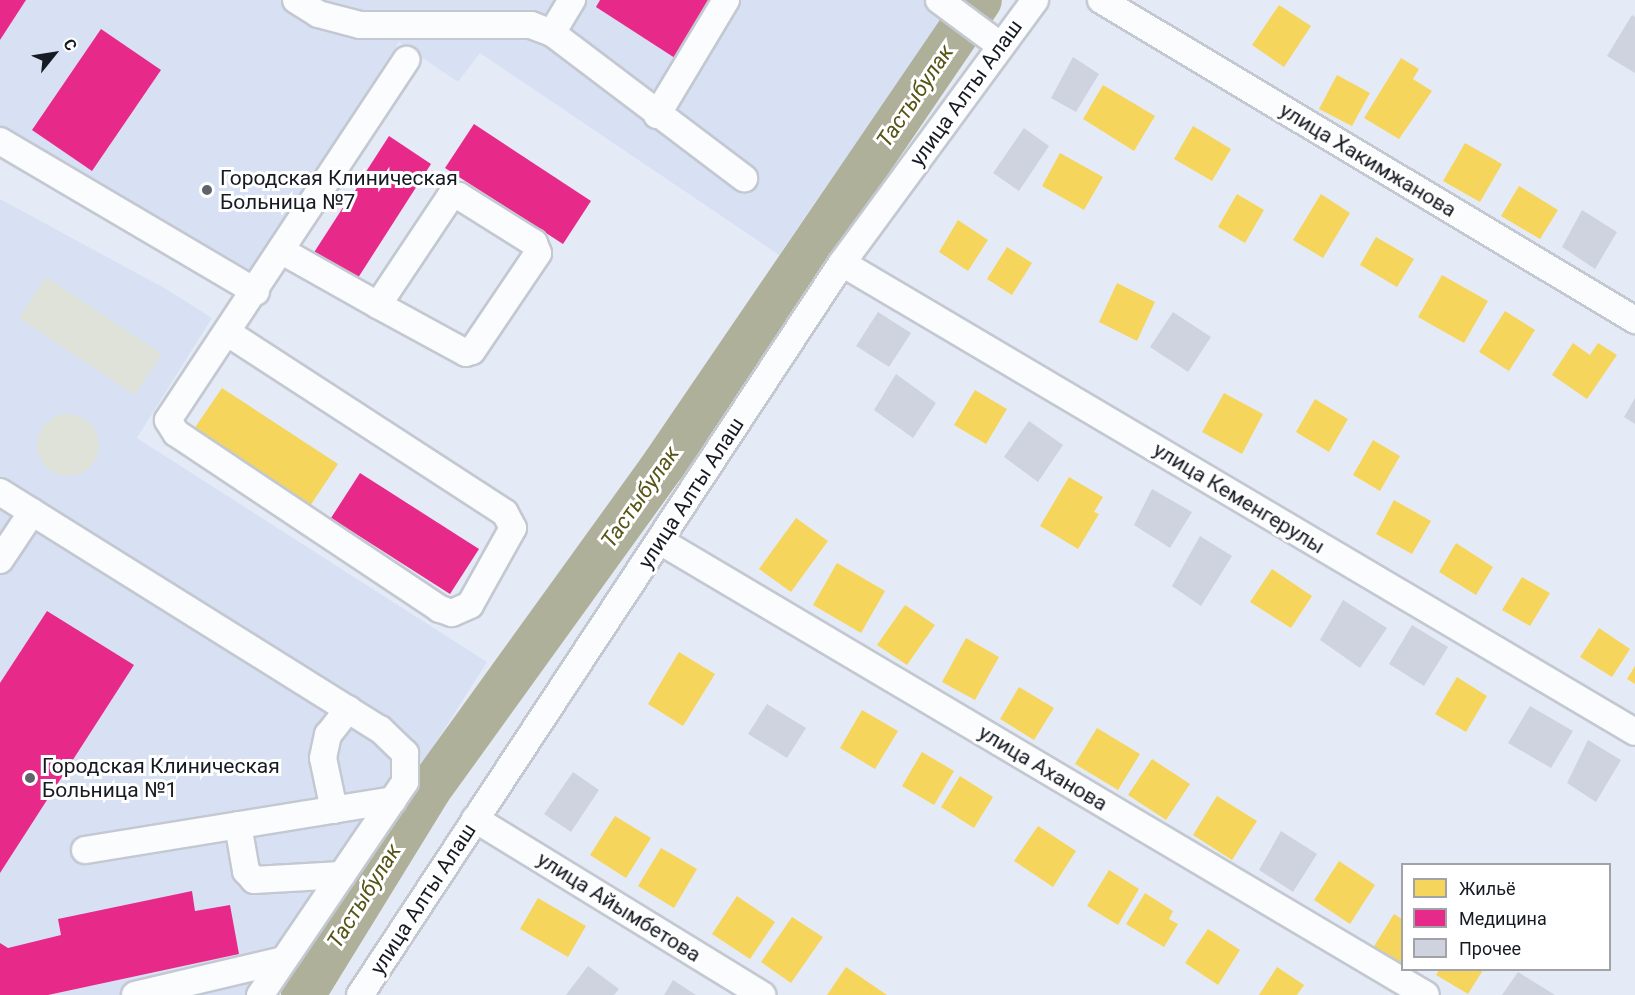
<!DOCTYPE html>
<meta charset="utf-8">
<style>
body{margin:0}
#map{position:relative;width:1635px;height:995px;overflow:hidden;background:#e5ebf6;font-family:Roboto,sans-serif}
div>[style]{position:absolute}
.built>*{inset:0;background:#d8e1f4}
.green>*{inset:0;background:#dfe2d9}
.round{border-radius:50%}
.homes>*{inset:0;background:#f6d55c}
.health>*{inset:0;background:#e7298a}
.river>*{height:44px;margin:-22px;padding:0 22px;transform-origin:22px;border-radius:22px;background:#aeb09a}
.building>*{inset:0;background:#ced3df}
.roads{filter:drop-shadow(2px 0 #c3c8d1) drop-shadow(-2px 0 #c3c8d1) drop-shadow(0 2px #c3c8d1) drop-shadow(0 -2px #c3c8d1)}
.minor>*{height:26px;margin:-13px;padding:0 13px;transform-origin:13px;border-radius:13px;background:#fbfcfe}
.dots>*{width:16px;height:16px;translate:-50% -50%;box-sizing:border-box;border:3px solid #fff;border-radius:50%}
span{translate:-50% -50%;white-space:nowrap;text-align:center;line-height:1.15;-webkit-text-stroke:6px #fff;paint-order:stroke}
.street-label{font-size:21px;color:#161a22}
.poi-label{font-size:21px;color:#161a22}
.left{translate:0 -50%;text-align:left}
.water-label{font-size:22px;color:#565416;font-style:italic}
.legend{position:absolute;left:1401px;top:863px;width:210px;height:108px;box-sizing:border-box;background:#fff;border:2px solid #a2a3a7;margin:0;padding:8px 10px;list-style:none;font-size:18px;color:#161a22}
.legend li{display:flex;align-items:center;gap:12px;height:30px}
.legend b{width:30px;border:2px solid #a2a3a7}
.north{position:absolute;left:24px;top:24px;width:60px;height:60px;-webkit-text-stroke:4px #fff;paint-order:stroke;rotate:60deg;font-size:16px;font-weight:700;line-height:24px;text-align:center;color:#161a22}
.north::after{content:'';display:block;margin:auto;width:21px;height:27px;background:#161a22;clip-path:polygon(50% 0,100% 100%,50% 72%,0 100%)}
</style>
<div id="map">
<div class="built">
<i style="clip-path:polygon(26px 0,954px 0,779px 255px,480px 53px,458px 82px,399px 42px,250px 270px,0 126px,0 40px)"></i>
<i style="clip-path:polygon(0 199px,168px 290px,212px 318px,137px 438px,487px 662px,276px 995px,0 995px)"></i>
</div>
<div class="green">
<i style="clip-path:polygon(46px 277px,162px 354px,135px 395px,19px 318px)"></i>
<i class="round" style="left:37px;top:414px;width:62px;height:62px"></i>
</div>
<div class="homes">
<i style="clip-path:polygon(1279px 5px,1311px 26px,1284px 67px,1252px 45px)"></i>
<i style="clip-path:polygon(1401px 58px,1419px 69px,1413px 79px,1432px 91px,1399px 139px,1364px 118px)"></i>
<i style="clip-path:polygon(1337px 75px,1370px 93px,1352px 126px,1319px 109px)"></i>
<i style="clip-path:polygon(1103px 85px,1155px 116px,1134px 151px,1083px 119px)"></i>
<i style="clip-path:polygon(1193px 126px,1231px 149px,1212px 181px,1174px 159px)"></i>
<i style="clip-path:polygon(1465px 143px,1502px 164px,1480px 202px,1443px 181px)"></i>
<i style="clip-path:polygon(1060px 153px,1103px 177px,1084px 210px,1042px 186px)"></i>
<i style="clip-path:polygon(1519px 186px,1558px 210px,1540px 239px,1501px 216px)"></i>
<i style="clip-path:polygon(1237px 194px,1264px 210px,1245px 243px,1218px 227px)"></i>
<i style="clip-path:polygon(1321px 194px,1350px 213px,1323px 258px,1293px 240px)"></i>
<i style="clip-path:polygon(958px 220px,988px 240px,968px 271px,939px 252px)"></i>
<i style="clip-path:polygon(1376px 237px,1414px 259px,1397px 287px,1360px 265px)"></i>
<i style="clip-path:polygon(1007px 247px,1032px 263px,1012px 295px,987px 279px)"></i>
<i style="clip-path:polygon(1442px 275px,1488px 301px,1464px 343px,1418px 317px)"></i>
<i style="clip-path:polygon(1117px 283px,1155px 302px,1137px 341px,1099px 322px)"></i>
<i style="clip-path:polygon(1505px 311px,1535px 330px,1509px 371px,1479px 352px)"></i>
<i style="clip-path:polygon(1573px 343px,1590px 355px,1598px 343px,1617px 355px,1587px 399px,1552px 375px)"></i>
<i style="clip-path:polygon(222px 388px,338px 464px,310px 506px,194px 429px)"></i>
<i style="clip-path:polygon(975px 390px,1007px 409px,986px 444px,954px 425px)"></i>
<i style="clip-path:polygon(1224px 393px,1263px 414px,1242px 454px,1202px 432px)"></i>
<i style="clip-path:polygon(1315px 399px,1348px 419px,1329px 452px,1296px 432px)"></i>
<i style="clip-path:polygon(1373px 440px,1400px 456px,1380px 491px,1353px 475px)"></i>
<i style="clip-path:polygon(1069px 477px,1103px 497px,1094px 512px,1099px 514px,1078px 549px,1040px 526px)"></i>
<i style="clip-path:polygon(1394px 500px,1431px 521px,1412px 554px,1376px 534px)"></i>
<i style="clip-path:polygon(796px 518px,828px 541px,791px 592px,759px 569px)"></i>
<i style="clip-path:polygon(1456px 543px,1493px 567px,1476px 595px,1439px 572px)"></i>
<i style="clip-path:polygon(837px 563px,885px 591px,861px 633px,813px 605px)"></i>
<i style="clip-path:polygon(1272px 569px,1312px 596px,1291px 628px,1250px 602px)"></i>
<i style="clip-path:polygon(1522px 577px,1550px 593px,1530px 626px,1502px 610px)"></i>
<i style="clip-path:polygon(905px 605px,935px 625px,907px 665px,877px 645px)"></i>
<i style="clip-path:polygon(1599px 628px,1630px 649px,1612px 677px,1580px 657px)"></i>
<i style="clip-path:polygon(966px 638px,999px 657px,975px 700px,942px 682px)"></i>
<i style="clip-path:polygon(679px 652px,715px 674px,683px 726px,648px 704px)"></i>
<i style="clip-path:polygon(1635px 666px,1635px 684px,1627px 679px)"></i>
<i style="clip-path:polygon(1457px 677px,1487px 696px,1466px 732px,1435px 714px)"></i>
<i style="clip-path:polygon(1019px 687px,1054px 708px,1034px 740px,1000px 719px)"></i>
<i style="clip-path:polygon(862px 710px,898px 731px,875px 769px,840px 748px)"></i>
<i style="clip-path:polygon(1097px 728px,1140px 754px,1118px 790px,1075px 764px)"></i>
<i style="clip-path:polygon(922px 752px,954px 771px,934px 805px,902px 786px)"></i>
<i style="clip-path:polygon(1152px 759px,1190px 784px,1166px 820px,1128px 795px)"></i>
<i style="clip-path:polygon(960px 776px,993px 797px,974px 828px,941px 807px)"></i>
<i style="clip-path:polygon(1217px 796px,1257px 821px,1232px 860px,1193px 835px)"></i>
<i style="clip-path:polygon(615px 816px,651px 838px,626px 878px,590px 855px)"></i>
<i style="clip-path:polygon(1038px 826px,1076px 851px,1053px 887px,1014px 861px)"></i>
<i style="clip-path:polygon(661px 848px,697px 869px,674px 908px,638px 886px)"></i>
<i style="clip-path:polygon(1339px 861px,1375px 885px,1350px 924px,1314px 900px)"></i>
<i style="clip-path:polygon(1109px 870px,1139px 889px,1118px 925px,1087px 906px)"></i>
<i style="clip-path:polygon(1145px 893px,1173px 911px,1169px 919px,1178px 924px,1164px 947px,1126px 924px)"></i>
<i style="clip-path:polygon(737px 896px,775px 922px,750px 959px,712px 934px)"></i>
<i style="clip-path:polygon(538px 898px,586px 926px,568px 957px,520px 929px)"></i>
<i style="clip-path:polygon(1394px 914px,1402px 919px,1402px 967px,1373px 948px)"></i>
<i style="clip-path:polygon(792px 917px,823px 937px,791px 983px,761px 962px)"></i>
<i style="clip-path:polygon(1208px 929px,1240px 950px,1218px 985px,1185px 963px)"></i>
<i style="clip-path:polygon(846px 967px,887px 995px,827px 995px)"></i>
<i style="clip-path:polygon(1277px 967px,1304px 985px,1297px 995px,1259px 995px)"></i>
<i style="clip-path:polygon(1439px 970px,1483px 970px,1468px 994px,1436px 975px)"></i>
</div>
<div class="health">
<i style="clip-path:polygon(0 0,26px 0,0 40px)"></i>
<i style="clip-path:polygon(600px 0,717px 0,678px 60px,596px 7px)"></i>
<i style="clip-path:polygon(101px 29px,161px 70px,92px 171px,32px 130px)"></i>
<i style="clip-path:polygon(474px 124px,591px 201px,563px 244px,445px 168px)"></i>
<i style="clip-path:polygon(389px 136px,431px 164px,356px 281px,313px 254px)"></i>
<i style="clip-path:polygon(360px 473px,479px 549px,450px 594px,331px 518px)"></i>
<i style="clip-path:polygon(47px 611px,134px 665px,0 873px,0 683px)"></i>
<i style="clip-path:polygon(192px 891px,195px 911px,230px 905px,239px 954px,48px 995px,0 995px,0 943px,8px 948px,61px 935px,58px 919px)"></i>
</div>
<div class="river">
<i style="left:303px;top:995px;width:241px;rotate:-58.4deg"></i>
<i style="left:429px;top:790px;width:402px;rotate:-54.2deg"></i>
<i style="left:664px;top:464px;width:561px;rotate:-55.74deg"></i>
</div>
<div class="building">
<i style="clip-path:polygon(1632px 15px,1635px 17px,1635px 73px,1607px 56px)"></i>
<i style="clip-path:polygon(1073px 57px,1099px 74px,1076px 112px,1051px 98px)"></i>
<i style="clip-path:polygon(1024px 128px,1049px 146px,1019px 191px,993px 173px)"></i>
<i style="clip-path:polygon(1582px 210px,1617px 232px,1595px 269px,1562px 247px)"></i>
<i style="clip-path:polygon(878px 312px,911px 333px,889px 367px,856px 346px)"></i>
<i style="clip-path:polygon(1173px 312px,1211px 337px,1188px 372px,1150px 347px)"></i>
<i style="clip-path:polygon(896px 374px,936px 403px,913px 438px,874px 410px)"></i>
<i style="clip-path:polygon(1635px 398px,1635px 424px,1624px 417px)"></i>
<i style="clip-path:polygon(1029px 421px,1063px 445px,1038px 482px,1004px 457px)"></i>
<i style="clip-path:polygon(1152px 489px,1192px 512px,1170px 548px,1134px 525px)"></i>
<i style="clip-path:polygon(1200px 536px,1232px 556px,1201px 606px,1172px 586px)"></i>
<i style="clip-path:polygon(1343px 600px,1387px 628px,1360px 668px,1320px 640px)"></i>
<i style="clip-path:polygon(1412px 625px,1448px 647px,1424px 686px,1389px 664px)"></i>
<i style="clip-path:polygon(767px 704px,806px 728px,787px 758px,748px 734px)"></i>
<i style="clip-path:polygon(1530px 706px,1573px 731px,1551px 768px,1508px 743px)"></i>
<i style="clip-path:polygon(1588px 740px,1621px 760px,1596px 802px,1567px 783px)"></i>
<i style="clip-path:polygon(573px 772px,599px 790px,571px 832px,544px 814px)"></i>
<i style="clip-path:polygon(1281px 831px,1317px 854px,1293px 892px,1259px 870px)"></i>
<i style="clip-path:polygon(588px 966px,619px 989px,614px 995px,566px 995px)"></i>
<i style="clip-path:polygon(1518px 972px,1555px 995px,1502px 995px)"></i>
<i style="clip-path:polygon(673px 980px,696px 995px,664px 995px)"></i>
</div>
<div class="roads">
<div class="minor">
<i style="left:296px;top:0;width:26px;rotate:32deg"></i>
<i style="left:318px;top:14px;width:43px;rotate:14.7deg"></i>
<i style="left:360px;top:25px;width:171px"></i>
<i style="left:531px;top:25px;width:22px;rotate:21deg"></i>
<i style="left:552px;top:33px;width:241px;rotate:37.1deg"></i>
<i style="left:939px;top:0;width:77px;rotate:36.6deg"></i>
<i style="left:1101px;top:0;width:623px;rotate:30.93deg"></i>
<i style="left:552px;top:33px;width:39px;rotate:-59deg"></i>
<i style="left:657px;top:115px;width:134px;rotate:-59deg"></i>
<i style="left:0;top:141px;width:297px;rotate:30.5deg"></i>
<i style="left:282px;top:251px;width:110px;rotate:29.4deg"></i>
<i style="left:378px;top:305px;width:100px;rotate:28.6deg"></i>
<i style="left:466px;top:353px;width:6px;rotate:-18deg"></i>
<i style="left:472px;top:351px;width:118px;rotate:-56deg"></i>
<i style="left:538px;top:253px;width:11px;rotate:-112deg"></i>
<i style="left:534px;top:243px;width:89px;rotate:-147.9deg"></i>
<i style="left:459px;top:196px;width:9px;rotate:174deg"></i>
<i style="left:450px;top:197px;width:130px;rotate:123.7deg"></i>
<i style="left:842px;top:263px;width:921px;rotate:30.6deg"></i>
<i style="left:228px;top:333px;width:330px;rotate:33deg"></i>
<i style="left:505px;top:513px;width:17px;rotate:62deg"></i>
<i style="left:513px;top:528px;width:88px;rotate:119.2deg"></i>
<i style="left:470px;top:605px;width:20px;rotate:156deg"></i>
<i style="left:452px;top:613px;width:13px;rotate:-162deg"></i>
<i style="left:440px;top:609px;width:317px;rotate:-146.3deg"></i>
<i style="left:176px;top:433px;width:15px;rotate:-122deg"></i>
<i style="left:168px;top:420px;width:432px;rotate:-56.5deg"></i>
<i style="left:0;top:492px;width:448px;rotate:32deg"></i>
<i style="left:380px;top:729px;width:35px;rotate:44deg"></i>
<i style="left:405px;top:753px;width:29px;rotate:90deg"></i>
<i style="left:405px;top:782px;width:258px;rotate:124.2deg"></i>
<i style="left:660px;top:541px;width:890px;rotate:30.65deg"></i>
<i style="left:0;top:560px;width:58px;rotate:-56.3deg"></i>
<i style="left:334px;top:810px;width:53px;rotate:-101.9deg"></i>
<i style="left:323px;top:758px;width:24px;rotate:-78deg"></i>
<i style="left:328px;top:735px;width:33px;rotate:-52deg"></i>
<i style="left:475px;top:819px;width:337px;rotate:31.5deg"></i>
<i style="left:238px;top:825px;width:47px;rotate:80.1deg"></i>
<i style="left:246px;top:871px;width:12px;rotate:48deg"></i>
<i style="left:254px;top:880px;width:88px;rotate:-3.3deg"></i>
<i style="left:85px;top:850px;width:312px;rotate:-9.2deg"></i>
<i style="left:135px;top:995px;width:152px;rotate:-13.3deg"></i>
<i style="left:360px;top:995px;width:876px;rotate:-56.64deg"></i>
<i style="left:842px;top:263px;width:326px;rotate:-53.7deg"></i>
</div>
</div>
<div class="dots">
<i style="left:207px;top:190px;background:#5e636c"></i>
<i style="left:30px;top:778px;background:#5e636c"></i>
</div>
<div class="street-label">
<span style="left:966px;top:93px;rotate:-54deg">улица Алты Алаш</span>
<span style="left:1368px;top:160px;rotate:31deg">улица Хакимжанова</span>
<span style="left:691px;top:493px;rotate:-57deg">улица Алты Алаш</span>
<span style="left:1239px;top:498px;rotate:31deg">улица Кеменгерулы</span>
<span style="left:1043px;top:768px;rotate:31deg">улица Аханова</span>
<span style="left:423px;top:899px;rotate:-57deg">улица Алты Алаш</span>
<span style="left:619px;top:907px;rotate:32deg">улица Айымбетова</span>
</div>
<div class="poi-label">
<span class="left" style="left:220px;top:190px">Городская Клиническая<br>Больница №7</span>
<span class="left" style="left:42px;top:778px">Городская Клиническая<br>Больница №1</span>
</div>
<div class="water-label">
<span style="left:915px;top:96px;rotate:-56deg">Тастыбулак</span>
<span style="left:640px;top:497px;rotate:-55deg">Тастыбулак</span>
<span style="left:364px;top:896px;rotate:-58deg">Тастыбулак</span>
</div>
<ul class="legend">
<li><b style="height:16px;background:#f6d55c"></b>Жильё</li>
<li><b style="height:16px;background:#e7298a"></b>Медицина</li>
<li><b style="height:16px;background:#ced3df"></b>Прочее</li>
</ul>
<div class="north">С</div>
</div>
